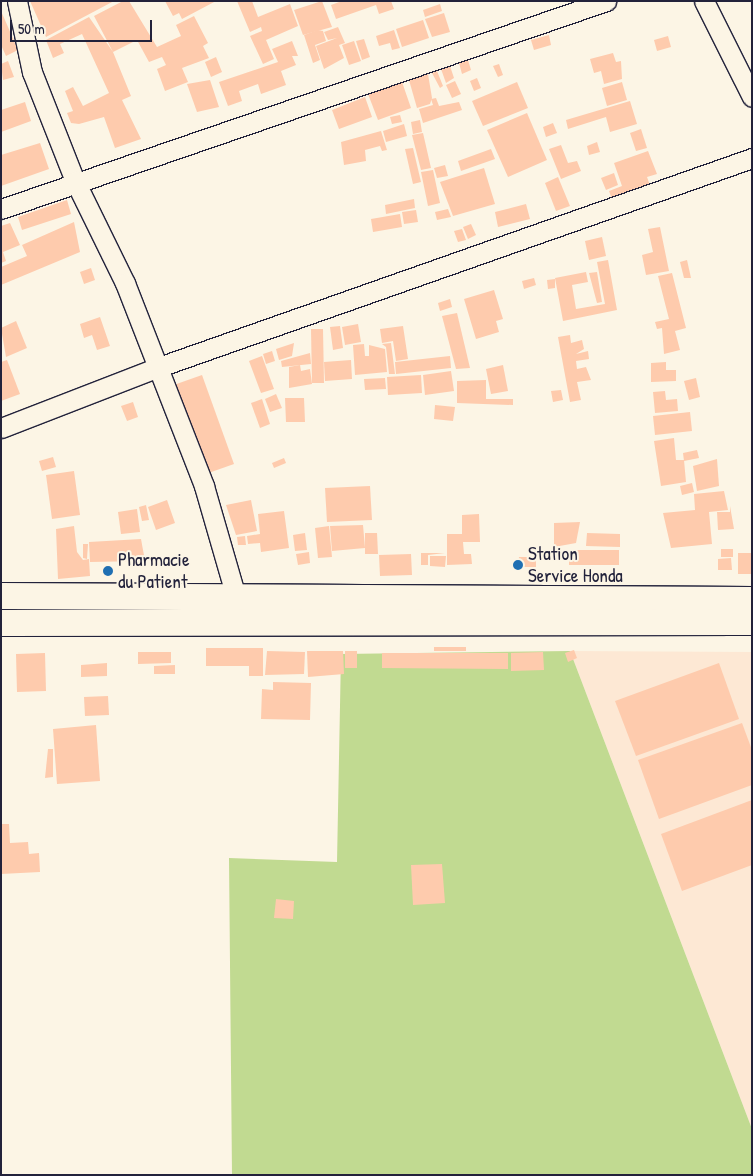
<!DOCTYPE html>
<style>
body{margin:0}
#map{position:relative;width:753px;height:1176px;overflow:hidden;background:#fcf5e5;font-family:"Patrick Hand",sans-serif}
div>[style]{position:absolute}
.built>*{inset:0;background:#fde8d4}
.green>*{inset:0;background:#c1da91}
.building>*{inset:0;background:#fecbad}
.roads{filter:drop-shadow(1px 0 #22223b) drop-shadow(-1px 0 #22223b) drop-shadow(0 1px #22223b) drop-shadow(0 -1px #22223b)}
.minor>*{height:19px;margin:-9.5px;padding:0 9.5px;transform-origin:9.5px;border-radius:9.5px;background:#fcf5e5}
.secondary>*{height:26px;margin:-13px;padding:0 13px;transform-origin:13px;border-radius:13px;background:#fcf5e5}
.dots>*{width:14px;height:14px;translate:-50% -50%;box-sizing:border-box;border:2px solid #fcf5e5;border-radius:50%}
span{translate:-50% -50%;white-space:nowrap;text-align:center;line-height:1.15;-webkit-text-stroke:4px #fcf5e5;paint-order:stroke}
.poi-label{font-size:19px;color:#22223b}
.left{translate:0 -50%;text-align:left}
.frame{position:absolute;inset:0;border:2px solid #22223b;pointer-events:none}
.scale{position:absolute;left:10px;top:20px;width:142px;height:22px;box-sizing:border-box;border:2px solid #22223b;border-top:0;padding-left:6px;font-size:15px;line-height:18px;white-space:nowrap;color:#22223b;-webkit-text-stroke:4px #fcf5e5;paint-order:stroke}
</style>
<div id="map">
<div class="built">
<i style="clip-path:polygon(570px 651px,752px 652px,752px 1129px)"></i>
</div>
<div class="green">
<i style="clip-path:polygon(570px 651px,752px 1129px,752px 1175px,232px 1175px,229px 858px,337px 862px,341px 654px)"></i>
</div>
<div class="building">
<i style="clip-path:polygon(30px 1px,114px 1px,46px 37px)"></i>
<i style="clip-path:polygon(123px 1px,129px 1px,157px 47px,181px 36px,176px 25px,194px 16px,208px 43px,203px 46px,209px 58px,182px 68px,188px 82px,165px 91px,157px 69px,166px 65px,162px 57px,149px 62px,137px 40px,113px 52px,131px 96px,122px 100px,141px 139px,115px 148px,104px 117px,79px 124px,71px 123px,67px 113px,73px 111px,65px 91px,73px 87px,83px 106px,109px 93px,82px 34px,60px 44px,64px 53px,53px 58px,46px 40px,89px 17px,113px 52px,94px 16px)"></i>
<i style="clip-path:polygon(165px 1px,216px 1px,182px 19px,179px 13px,173px 16px)"></i>
<i style="clip-path:polygon(237px 1px,252px 1px,258px 17px,290px 4px,298px 26px,266px 40px,274px 59px,263px 64px,250px 36px,262px 31px,261px 27px,250px 32px)"></i>
<i style="clip-path:polygon(322px 1px,332px 27px,303px 35px,294px 10px)"></i>
<i style="clip-path:polygon(342px 1px,391px 1px,394px 9px,379px 14px,376px 5px,336px 19px,331px 5px)"></i>
<i style="clip-path:polygon(440px 4px,442px 11px,425px 17px,423px 10px)"></i>
<i style="clip-path:polygon(1px 11px,18px 50px,6px 56px,1px 45px)"></i>
<i style="clip-path:polygon(444px 13px,450px 32px,432px 37px,425px 19px)"></i>
<i style="clip-path:polygon(423px 20px,429px 38px,402px 47px,396px 29px)"></i>
<i style="clip-path:polygon(338px 27px,345px 43px,339px 45px,344px 58px,324px 69px,316px 46px,337px 38px,328px 40px,324px 32px)"></i>
<i style="clip-path:polygon(318px 30px,323px 31px,326px 41px,315px 45px,320px 60px,313px 63px,304px 35px)"></i>
<i style="clip-path:polygon(394px 30px,400px 48px,392px 50px,390px 43px,379px 46px,376px 36px)"></i>
<i style="clip-path:polygon(549px 35px,551px 45px,534px 50px,531px 40px)"></i>
<i style="clip-path:polygon(668px 36px,671px 47px,657px 51px,654px 40px)"></i>
<i style="clip-path:polygon(364px 39px,370px 57px,362px 60px,356px 41px)"></i>
<i style="clip-path:polygon(292px 41px,298px 56px,292px 56px,296px 65px,281px 71px,286px 85px,261px 94px,258px 84px,239px 91px,242px 101px,228px 106px,219px 82px,278px 62px,272px 49px)"></i>
<i style="clip-path:polygon(354px 41px,361px 61px,349px 65px,342px 45px)"></i>
<i style="clip-path:polygon(613px 53px,616px 62px,621px 61px,622px 79px,604px 84px,601px 71px,594px 73px,590px 59px)"></i>
<i style="clip-path:polygon(216px 57px,222px 72px,211px 77px,205px 62px)"></i>
<i style="clip-path:polygon(468px 60px,471px 70px,462px 74px,459px 63px)"></i>
<i style="clip-path:polygon(8px 61px,14px 77px,3px 80px,1px 64px)"></i>
<i style="clip-path:polygon(499px 64px,503px 75px,498px 77px,493px 66px)"></i>
<i style="clip-path:polygon(450px 66px,454px 78px,446px 83px,441px 69px)"></i>
<i style="clip-path:polygon(437px 71px,443px 86px,440px 88px,432px 73px)"></i>
<i style="clip-path:polygon(428px 74px,432px 98px,430px 104px,417px 108px,409px 80px)"></i>
<i style="clip-path:polygon(477px 78px,481px 88px,474px 91px,470px 81px)"></i>
<i style="clip-path:polygon(210px 80px,219px 107px,197px 112px,187px 84px)"></i>
<i style="clip-path:polygon(455px 81px,461px 94px,452px 98px,446px 85px)"></i>
<i style="clip-path:polygon(402px 82px,411px 108px,378px 120px,368px 94px)"></i>
<i style="clip-path:polygon(517px 82px,528px 108px,483px 126px,472px 101px)"></i>
<i style="clip-path:polygon(622px 82px,627px 100px,607px 106px,602px 88px)"></i>
<i style="clip-path:polygon(365px 97px,372px 117px,339px 129px,332px 110px)"></i>
<i style="clip-path:polygon(436px 98px,439px 106px,459px 102px,462px 110px,423px 123px,419px 109px,433px 105px,431px 99px)"></i>
<i style="clip-path:polygon(630px 101px,637px 124px,610px 132px,606px 117px,568px 129px,566px 120px)"></i>
<i style="clip-path:polygon(25px 102px,31px 121px,1px 132px,1px 110px)"></i>
<i style="clip-path:polygon(527px 113px,547px 160px,508px 177px,487px 130px)"></i>
<i style="clip-path:polygon(400px 115px,402px 122px,392px 124px,390px 117px)"></i>
<i style="clip-path:polygon(420px 120px,422px 132px,413px 134px,411px 122px)"></i>
<i style="clip-path:polygon(553px 123px,557px 133px,546px 137px,543px 127px)"></i>
<i style="clip-path:polygon(404px 124px,407px 136px,386px 142px,383px 131px)"></i>
<i style="clip-path:polygon(641px 129px,647px 148px,636px 151px,630px 133px)"></i>
<i style="clip-path:polygon(381px 131px,387px 150px,382px 151px,380px 146px,365px 150px,366px 161px,344px 165px,341px 142px)"></i>
<i style="clip-path:polygon(423px 133px,431px 168px,421px 170px,412px 135px)"></i>
<i style="clip-path:polygon(597px 142px,600px 152px,589px 155px,587px 146px)"></i>
<i style="clip-path:polygon(40px 143px,49px 169px,1px 186px,1px 155px)"></i>
<i style="clip-path:polygon(561px 145px,568px 163px,577px 161px,581px 171px,561px 179px,549px 149px)"></i>
<i style="clip-path:polygon(413px 148px,421px 182px,413px 184px,405px 149px)"></i>
<i style="clip-path:polygon(491px 149px,495px 159px,461px 171px,458px 161px)"></i>
<i style="clip-path:polygon(648px 151px,657px 174px,647px 177px,651px 188px,613px 202px,609px 191px,622px 186px,614px 163px)"></i>
<i style="clip-path:polygon(445px 165px,448px 176px,437px 178px,434px 168px)"></i>
<i style="clip-path:polygon(484px 168px,495px 204px,453px 216px,440px 182px)"></i>
<i style="clip-path:polygon(433px 170px,440px 203px,428px 206px,421px 172px)"></i>
<i style="clip-path:polygon(614px 173px,618px 185px,606px 190px,601px 178px)"></i>
<i style="clip-path:polygon(558px 177px,570px 206px,556px 211px,545px 183px)"></i>
<i style="clip-path:polygon(414px 199px,415px 208px,386px 214px,385px 205px)"></i>
<i style="clip-path:polygon(67px 200px,71px 214px,22px 230px,18px 217px)"></i>
<i style="clip-path:polygon(526px 204px,530px 219px,498px 227px,495px 212px)"></i>
<i style="clip-path:polygon(448px 209px,451px 217px,437px 220px,435px 212px)"></i>
<i style="clip-path:polygon(416px 210px,418px 222px,404px 224px,402px 212px)"></i>
<i style="clip-path:polygon(400px 214px,402px 227px,373px 232px,371px 219px)"></i>
<i style="clip-path:polygon(74px 222px,80px 252px,1px 285px,1px 267px,27px 256px,22px 245px)"></i>
<i style="clip-path:polygon(10px 223px,20px 245px,3px 252px,6px 261px,1px 263px,1px 226px)"></i>
<i style="clip-path:polygon(471px 224px,476px 235px,468px 239px,463px 227px)"></i>
<i style="clip-path:polygon(660px 227px,669px 271px,646px 275px,642px 255px,653px 252px,648px 229px)"></i>
<i style="clip-path:polygon(462px 229px,466px 240px,458px 242px,454px 231px)"></i>
<i style="clip-path:polygon(602px 237px,606px 256px,589px 260px,585px 241px)"></i>
<i style="clip-path:polygon(608px 260px,617px 310px,563px 321px,555px 278px,586px 272px,588px 282px,572px 285px,576px 309px,605px 304px,597px 262px)"></i>
<i style="clip-path:polygon(687px 260px,691px 278px,684px 278px,680px 262px)"></i>
<i style="clip-path:polygon(91px 268px,95px 280px,84px 284px,80px 272px)"></i>
<i style="clip-path:polygon(597px 272px,602px 302px,597px 303px,589px 273px)"></i>
<i style="clip-path:polygon(672px 273px,686px 328px,675px 331px,680px 350px,664px 354px,662px 328px,657px 329px,655px 322px,669px 319px,658px 276px)"></i>
<i style="clip-path:polygon(534px 278px,536px 285px,524px 289px,522px 281px)"></i>
<i style="clip-path:polygon(555px 279px,555px 288px,548px 289px,547px 280px)"></i>
<i style="clip-path:polygon(494px 290px,503px 319px,496px 321px,499px 332px,476px 339px,464px 299px)"></i>
<i style="clip-path:polygon(450px 299px,452px 307px,440px 311px,438px 303px)"></i>
<i style="clip-path:polygon(457px 313px,470px 368px,456px 369px,442px 316px)"></i>
<i style="clip-path:polygon(100px 317px,110px 346px,97px 350px,92px 335px,84px 338px,80px 324px)"></i>
<i style="clip-path:polygon(16px 321px,27px 348px,6px 357px,1px 328px)"></i>
<i style="clip-path:polygon(358px 324px,361px 342px,345px 345px,342px 327px)"></i>
<i style="clip-path:polygon(340px 326px,343px 348px,333px 350px,330px 327px)"></i>
<i style="clip-path:polygon(403px 326px,408px 359px,396px 361px,393px 341px,382px 343px,380px 329px)"></i>
<i style="clip-path:polygon(311px 329px,323px 329px,324px 383px,312px 383px)"></i>
<i style="clip-path:polygon(570px 335px,571px 343px,582px 340px,584px 349px,576px 354px,588px 351px,589px 359px,576px 361px,577px 369px,586px 367px,591px 380px,577px 382px,581px 400px,570px 402px,558px 337px)"></i>
<i style="clip-path:polygon(294px 343px,292px 356px,279px 360px,276px 349px)"></i>
<i style="clip-path:polygon(391px 343px,395px 374px,389px 374px,386px 347px,382px 344px)"></i>
<i style="clip-path:polygon(364px 344px,365px 356px,369px 356px,369px 345px,385px 349px,387px 372px,355px 375px,353px 345px)"></i>
<i style="clip-path:polygon(272px 351px,275px 361px,266px 364px,263px 354px)"></i>
<i style="clip-path:polygon(310px 353px,311px 364px,282px 367px,281px 361px)"></i>
<i style="clip-path:polygon(262px 356px,274px 389px,261px 393px,249px 361px)"></i>
<i style="clip-path:polygon(450px 356px,451px 368px,396px 374px,395px 362px)"></i>
<i style="clip-path:polygon(7px 360px,20px 394px,1px 401px,1px 362px)"></i>
<i style="clip-path:polygon(351px 360px,352px 379px,325px 381px,324px 362px)"></i>
<i style="clip-path:polygon(666px 362px,666px 370px,676px 370px,676px 381px,651px 382px,651px 363px)"></i>
<i style="clip-path:polygon(300px 365px,301px 371px,310px 369px,312px 384px,289px 388px,289px 367px)"></i>
<i style="clip-path:polygon(503px 365px,508px 391px,491px 394px,486px 369px)"></i>
<i style="clip-path:polygon(451px 371px,454px 391px,425px 395px,423px 375px)"></i>
<i style="clip-path:polygon(202px 375px,234px 464px,200px 476px,168px 387px)"></i>
<i style="clip-path:polygon(421px 375px,422px 393px,388px 395px,387px 377px)"></i>
<i style="clip-path:polygon(385px 378px,386px 389px,365px 390px,364px 379px)"></i>
<i style="clip-path:polygon(696px 378px,700px 397px,689px 400px,684px 381px)"></i>
<i style="clip-path:polygon(486px 380px,486px 399px,513px 399px,513px 405px,457px 403px,457px 381px)"></i>
<i style="clip-path:polygon(561px 390px,563px 400px,553px 402px,551px 391px)"></i>
<i style="clip-path:polygon(665px 391px,666px 400px,677px 399px,678px 411px,655px 413px,653px 392px)"></i>
<i style="clip-path:polygon(276px 394px,282px 408px,270px 412px,265px 399px)"></i>
<i style="clip-path:polygon(285px 398px,304px 398px,305px 422px,286px 422px)"></i>
<i style="clip-path:polygon(262px 399px,270px 424px,260px 428px,251px 403px)"></i>
<i style="clip-path:polygon(133px 402px,138px 417px,127px 421px,121px 406px)"></i>
<i style="clip-path:polygon(435px 405px,455px 407px,453px 421px,434px 419px)"></i>
<i style="clip-path:polygon(690px 412px,692px 431px,655px 435px,653px 416px)"></i>
<i style="clip-path:polygon(674px 438px,676px 460px,684px 460px,686px 482px,661px 486px,654px 441px)"></i>
<i style="clip-path:polygon(697px 450px,699px 458px,684px 461px,683px 453px)"></i>
<i style="clip-path:polygon(53px 457px,56px 467px,42px 471px,39px 461px)"></i>
<i style="clip-path:polygon(284px 458px,286px 463px,274px 468px,272px 463px)"></i>
<i style="clip-path:polygon(717px 459px,719px 486px,697px 491px,693px 466px)"></i>
<i style="clip-path:polygon(74px 471px,80px 515px,52px 519px,46px 475px)"></i>
<i style="clip-path:polygon(692px 483px,694px 492px,682px 495px,680px 486px)"></i>
<i style="clip-path:polygon(370px 486px,372px 520px,327px 522px,325px 488px)"></i>
<i style="clip-path:polygon(724px 491px,728px 510px,709px 512px,712px 544px,671px 548px,663px 513px,695px 510px,694px 494px)"></i>
<i style="clip-path:polygon(167px 500px,175px 523px,156px 530px,148px 507px)"></i>
<i style="clip-path:polygon(251px 500px,257px 531px,236px 535px,226px 505px)"></i>
<i style="clip-path:polygon(146px 505px,149px 520px,142px 521px,139px 507px)"></i>
<i style="clip-path:polygon(730px 506px,734px 529px,718px 530px,717px 512px,730px 512px)"></i>
<i style="clip-path:polygon(137px 509px,140px 532px,121px 534px,118px 512px)"></i>
<i style="clip-path:polygon(284px 511px,289px 548px,261px 552px,260px 543px,248px 544px,247px 536px,260px 534px,258px 514px)"></i>
<i style="clip-path:polygon(479px 514px,480px 542px,463px 542px,464px 554px,471px 554px,472px 564px,447px 565px,447px 534px,462px 534px,462px 515px)"></i>
<i style="clip-path:polygon(580px 522px,576px 543px,554px 547px,554px 523px)"></i>
<i style="clip-path:polygon(363px 525px,365px 548px,332px 551px,330px 526px)"></i>
<i style="clip-path:polygon(74px 526px,77px 552px,83px 560px,89px 559px,90px 576px,58px 579px,56px 529px)"></i>
<i style="clip-path:polygon(329px 526px,332px 557px,318px 558px,315px 528px)"></i>
<i style="clip-path:polygon(305px 533px,307px 550px,295px 551px,293px 535px)"></i>
<i style="clip-path:polygon(365px 533px,377px 533px,378px 554px,365px 554px)"></i>
<i style="clip-path:polygon(587px 533px,620px 534px,620px 547px,586px 546px)"></i>
<i style="clip-path:polygon(245px 536px,246px 545px,238px 545px,237px 537px)"></i>
<i style="clip-path:polygon(141px 539px,145px 561px,90px 562px,89px 542px)"></i>
<i style="clip-path:polygon(83px 544px,88px 544px,87px 559px,83px 558px)"></i>
<i style="clip-path:polygon(721px 549px,733px 549px,733px 557px,721px 557px)"></i>
<i style="clip-path:polygon(569px 550px,619px 550px,619px 565px,569px 565px)"></i>
<i style="clip-path:polygon(309px 552px,310px 563px,298px 565px,296px 554px)"></i>
<i style="clip-path:polygon(421px 553px,445px 553px,428px 555px,428px 565px,421px 565px)"></i>
<i style="clip-path:polygon(738px 553px,752px 553px,752px 574px,738px 574px)"></i>
<i style="clip-path:polygon(411px 554px,412px 575px,380px 576px,379px 555px)"></i>
<i style="clip-path:polygon(430px 556px,446px 556px,445px 567px,430px 566px)"></i>
<i style="clip-path:polygon(519px 557px,536px 557px,536px 567px,518px 567px)"></i>
<i style="clip-path:polygon(731px 558px,732px 570px,718px 570px,718px 559px)"></i>
<i style="clip-path:polygon(434px 647px,466px 647px,466px 651px,434px 651px)"></i>
<i style="clip-path:polygon(206px 648px,263px 648px,263px 676px,249px 676px,249px 666px,206px 666px)"></i>
<i style="clip-path:polygon(574px 650px,577px 658px,568px 662px,565px 653px)"></i>
<i style="clip-path:polygon(267px 651px,305px 652px,304px 674px,265px 675px)"></i>
<i style="clip-path:polygon(307px 651px,343px 651px,344px 674px,308px 677px)"></i>
<i style="clip-path:polygon(345px 651px,357px 651px,357px 668px,345px 668px)"></i>
<i style="clip-path:polygon(138px 652px,171px 652px,171px 663px,138px 664px)"></i>
<i style="clip-path:polygon(543px 652px,544px 670px,511px 671px,511px 653px)"></i>
<i style="clip-path:polygon(45px 653px,46px 691px,17px 692px,16px 654px)"></i>
<i style="clip-path:polygon(382px 653px,508px 653px,508px 669px,382px 668px)"></i>
<i style="clip-path:polygon(107px 663px,107px 676px,81px 677px,81px 665px)"></i>
<i style="clip-path:polygon(719px 663px,739px 719px,636px 756px,615px 701px)"></i>
<i style="clip-path:polygon(175px 665px,175px 674px,154px 674px,154px 666px)"></i>
<i style="clip-path:polygon(273px 682px,311px 683px,310px 720px,261px 719px,262px 689px,273px 690px)"></i>
<i style="clip-path:polygon(108px 696px,109px 715px,85px 716px,84px 697px)"></i>
<i style="clip-path:polygon(742px 723px,752px 750px,752px 785px,659px 819px,638px 760px)"></i>
<i style="clip-path:polygon(96px 725px,100px 781px,57px 784px,53px 729px)"></i>
<i style="clip-path:polygon(48px 749px,53px 749px,53px 777px,45px 778px)"></i>
<i style="clip-path:polygon(752px 800px,752px 865px,682px 891px,661px 834px)"></i>
<i style="clip-path:polygon(1px 824px,9px 824px,10px 843px,28px 842px,29px 854px,39px 853px,40px 872px,1px 874px)"></i>
<i style="clip-path:polygon(442px 864px,445px 903px,413px 905px,411px 865px)"></i>
<i style="clip-path:polygon(276px 899px,294px 901px,293px 919px,274px 918px)"></i>
</div>
<div class="roads">
<div class="minor">
<i style="left:17px;top:1px;width:73px;rotate:78.1deg"></i>
<i style="left:32px;top:72px;width:117px;rotate:68.5deg"></i>
<i style="left:75px;top:181px;width:114px;rotate:63.9deg"></i>
<i style="left:125px;top:283px;width:218px;rotate:68.7deg"></i>
<i style="left:204px;top:486px;width:116px;rotate:73.9deg"></i>
<i style="left:704px;top:1px;width:107px;rotate:63.4deg"></i>
<i style="left:1px;top:209px;width:640px;rotate:-18.97deg"></i>
<i style="left:1px;top:428px;width:166px;rotate:-21.2deg"></i>
<i style="left:156px;top:368px;width:632px;rotate:-19.41deg"></i>
</div>
<div class="secondary">
<i style="left:1px;top:596px;width:751px;rotate:0.31deg"></i>
<i style="left:1px;top:623px;width:751px;rotate:-0.08deg"></i>
</div>
</div>
<div class="dots">
<i style="left:518px;top:565px;background:#1f6fb2"></i>
<i style="left:108px;top:571px;background:#1f6fb2"></i>
</div>
<div class="poi-label">
<span class="left" style="left:528px;top:565px">Station<br>Service Honda</span>
<span class="left" style="left:118px;top:571px">Pharmacie<br>du Patient</span>
</div>
<div class="frame"></div>
<div class="scale">50 m</div>
</div>
